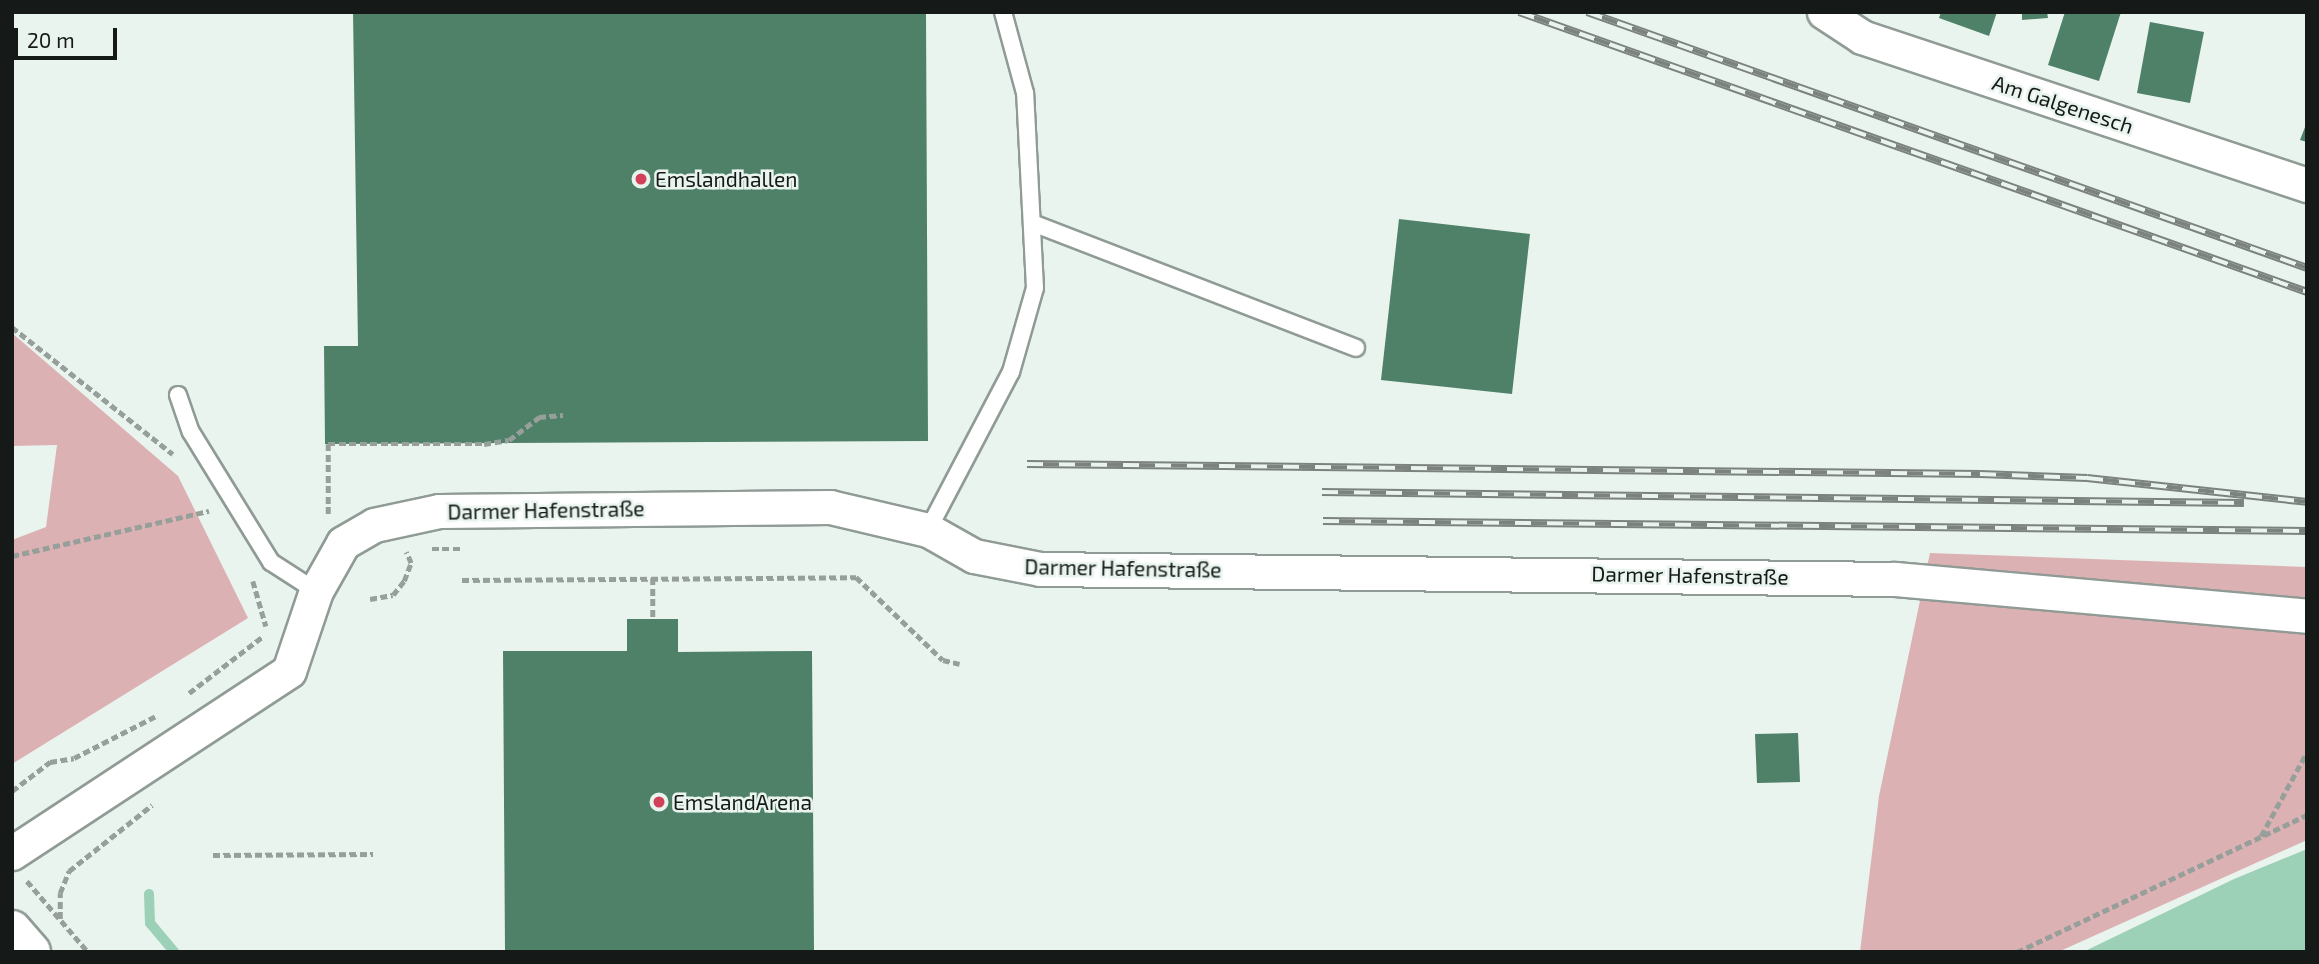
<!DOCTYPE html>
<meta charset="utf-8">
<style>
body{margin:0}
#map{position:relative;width:2319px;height:964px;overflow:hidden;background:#e9f4ee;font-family:"Exo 2",sans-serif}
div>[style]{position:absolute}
.green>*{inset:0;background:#dcb1b3}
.water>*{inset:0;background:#9dd1b7}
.stream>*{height:10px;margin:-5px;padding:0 5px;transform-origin:5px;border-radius:5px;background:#9dd1b7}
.building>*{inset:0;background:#4f8068}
.path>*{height:4.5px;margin-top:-2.25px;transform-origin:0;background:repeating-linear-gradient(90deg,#979f9b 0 7px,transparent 0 10.5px)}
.roads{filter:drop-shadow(2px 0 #909b95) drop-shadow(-2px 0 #909b95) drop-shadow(0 2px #909b95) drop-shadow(0 -2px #909b95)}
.service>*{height:16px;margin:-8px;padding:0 8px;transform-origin:8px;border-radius:8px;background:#fff}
.minor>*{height:33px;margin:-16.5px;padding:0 16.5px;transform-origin:16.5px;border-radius:16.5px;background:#fff}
.secondary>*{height:38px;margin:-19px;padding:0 19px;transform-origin:19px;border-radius:19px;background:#fff}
.rail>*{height:8px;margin-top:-4px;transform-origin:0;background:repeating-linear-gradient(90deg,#e9f4ee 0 16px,#7c837f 0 32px);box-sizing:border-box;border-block:2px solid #7c837f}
.dots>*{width:19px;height:19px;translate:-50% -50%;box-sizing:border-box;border:4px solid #e9f4ee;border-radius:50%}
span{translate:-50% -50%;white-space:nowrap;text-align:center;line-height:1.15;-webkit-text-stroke:5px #e9f4ee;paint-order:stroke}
.street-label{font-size:21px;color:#151917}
.poi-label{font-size:21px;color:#151917}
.left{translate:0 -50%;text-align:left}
.frame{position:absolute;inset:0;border:14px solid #151917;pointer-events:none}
.scale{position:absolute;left:14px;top:28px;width:103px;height:32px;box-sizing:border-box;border:4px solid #151917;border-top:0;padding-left:9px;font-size:21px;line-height:24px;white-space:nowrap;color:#151917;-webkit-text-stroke:5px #e9f4ee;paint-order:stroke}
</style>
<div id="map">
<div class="green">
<i style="clip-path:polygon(12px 333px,178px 476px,248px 618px,12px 764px,12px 540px,46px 527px,57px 445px,12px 446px)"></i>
<i style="clip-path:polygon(1930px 553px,2307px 567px,2307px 840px,2058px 952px,1860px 952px,1879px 796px)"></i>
</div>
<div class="water">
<i style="clip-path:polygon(2307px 849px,2307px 952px,2083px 952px,2234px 879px)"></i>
</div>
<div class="stream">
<i style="left:149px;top:894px;width:29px;rotate:88deg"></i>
<i style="left:150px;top:923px;width:38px;rotate:50deg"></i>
</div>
<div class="building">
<i style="clip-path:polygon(353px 12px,926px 12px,928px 441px,325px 444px,324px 346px,358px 346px)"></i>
<i style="clip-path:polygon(1941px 12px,1997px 12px,1989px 36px,1939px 18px)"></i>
<i style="clip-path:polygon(2022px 12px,2047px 12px,2048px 18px,2022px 20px)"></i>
<i style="clip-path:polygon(2065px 12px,2121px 12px,2099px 81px,2048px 65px)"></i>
<i style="clip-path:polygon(2150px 22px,2204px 32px,2190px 103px,2137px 93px)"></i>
<i style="clip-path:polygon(2307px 122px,2307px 142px,2300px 140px)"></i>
<i style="clip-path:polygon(1399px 219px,1530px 234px,1512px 394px,1381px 380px)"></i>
<i style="clip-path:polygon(627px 619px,678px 619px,678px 652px,812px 651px,814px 952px,505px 952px,503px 651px,627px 651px)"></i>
<i style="clip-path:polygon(1798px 733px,1800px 782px,1757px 783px,1755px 734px)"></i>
</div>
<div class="path">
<i style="left:12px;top:327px;width:205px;rotate:38.3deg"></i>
<i style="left:328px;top:514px;width:70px;rotate:-90deg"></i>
<i style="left:328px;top:444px;width:156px"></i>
<i style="left:484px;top:444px;width:25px;rotate:-9deg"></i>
<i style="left:509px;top:440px;width:38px;rotate:-37deg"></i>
<i style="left:539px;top:417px;width:24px;rotate:-5deg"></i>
<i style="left:432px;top:549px;width:30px"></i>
<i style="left:12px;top:556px;width:202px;rotate:-12.9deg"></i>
<i style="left:653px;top:578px;width:41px;rotate:90deg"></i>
<i style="left:462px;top:580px;width:394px;rotate:-0.4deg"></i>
<i style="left:856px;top:577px;width:120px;rotate:43.7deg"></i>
<i style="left:943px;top:660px;width:17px;rotate:13deg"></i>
<i style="left:253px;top:581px;width:47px;rotate:73.9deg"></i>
<i style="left:370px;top:599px;width:23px;rotate:-10deg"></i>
<i style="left:393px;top:595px;width:18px;rotate:-52deg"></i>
<i style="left:404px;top:581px;width:19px;rotate:-69deg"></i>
<i style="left:411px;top:563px;width:12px;rotate:-114deg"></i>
<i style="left:189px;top:693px;width:92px;rotate:-37.5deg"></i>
<i style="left:12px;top:791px;width:48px;rotate:-37.3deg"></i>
<i style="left:50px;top:762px;width:24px;rotate:-9deg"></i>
<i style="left:74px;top:758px;width:92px;rotate:-27.1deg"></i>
<i style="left:2261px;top:836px;width:96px;rotate:-61.3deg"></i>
<i style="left:213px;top:855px;width:160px;rotate:-0.4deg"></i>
<i style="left:27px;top:881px;width:94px;rotate:49.3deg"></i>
<i style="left:60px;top:919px;width:26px;rotate:-90deg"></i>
<i style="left:60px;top:893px;width:24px;rotate:-68deg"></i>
<i style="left:69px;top:871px;width:106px;rotate:-38.5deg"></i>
<i style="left:2017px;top:952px;width:321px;rotate:-25.3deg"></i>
</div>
<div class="roads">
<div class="service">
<i style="left:1035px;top:224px;width:344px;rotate:21.1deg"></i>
<i style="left:178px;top:395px;width:39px;rotate:71deg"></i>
<i style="left:191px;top:432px;width:153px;rotate:58.4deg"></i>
<i style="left:271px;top:562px;width:54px;rotate:32.8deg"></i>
<i style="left:928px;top:530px;width:178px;rotate:-62.3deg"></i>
<i style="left:1011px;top:372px;width:87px;rotate:-74.1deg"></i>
<i style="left:1035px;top:288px;width:195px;rotate:-92.9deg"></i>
<i style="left:1025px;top:93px;width:84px;rotate:-105.2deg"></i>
</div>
<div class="minor">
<i style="left:1824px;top:12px;width:45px;rotate:33.3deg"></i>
<i style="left:1862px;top:37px;width:469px;rotate:18.4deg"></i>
<i style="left:12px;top:853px;width:331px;rotate:-33.3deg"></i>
<i style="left:289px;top:671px;width:84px;rotate:-71.4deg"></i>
<i style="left:316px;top:591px;width:55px;rotate:-60.6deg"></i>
<i style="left:343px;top:543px;width:36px;rotate:-30deg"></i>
<i style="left:374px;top:525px;width:66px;rotate:-12.2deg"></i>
<i style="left:439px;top:511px;width:391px;rotate:-0.6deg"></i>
<i style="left:830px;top:507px;width:101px;rotate:13.2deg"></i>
<i style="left:928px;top:530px;width:53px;rotate:29.5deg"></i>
<i style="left:974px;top:556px;width:67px;rotate:11.1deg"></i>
<i style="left:1040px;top:569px;width:855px;rotate:0.67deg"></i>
<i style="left:1895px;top:579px;width:414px;rotate:5.1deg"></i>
</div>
<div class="secondary">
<i style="left:12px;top:930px;width:29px;rotate:49deg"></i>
</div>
</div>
<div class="rail">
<i style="left:1519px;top:12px;width:836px;rotate:19.56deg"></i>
<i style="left:1587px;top:12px;width:764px;rotate:19.57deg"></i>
<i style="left:1027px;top:464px;width:953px;rotate:0.6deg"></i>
<i style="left:1980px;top:474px;width:107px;rotate:2.1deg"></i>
<i style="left:2087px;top:478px;width:221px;rotate:6.2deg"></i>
<i style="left:1322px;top:492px;width:922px;rotate:0.68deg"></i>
<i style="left:1323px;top:521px;width:984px;rotate:0.58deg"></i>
</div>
<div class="dots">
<i style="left:641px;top:179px;background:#d14159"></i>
<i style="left:659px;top:802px;background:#d14159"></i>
</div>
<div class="street-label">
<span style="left:2063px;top:104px;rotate:18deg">Am Galgenesch</span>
<span style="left:546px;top:510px;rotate:-1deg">Darmer Hafenstraße</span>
<span style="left:1123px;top:568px;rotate:1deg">Darmer Hafenstraße</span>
<span style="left:1690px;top:575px;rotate:1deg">Darmer Hafenstraße</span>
</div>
<div class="poi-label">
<span class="left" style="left:655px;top:179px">Emslandhallen</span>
<span class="left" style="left:673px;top:802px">EmslandArena</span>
</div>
<div class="frame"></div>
<div class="scale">20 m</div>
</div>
